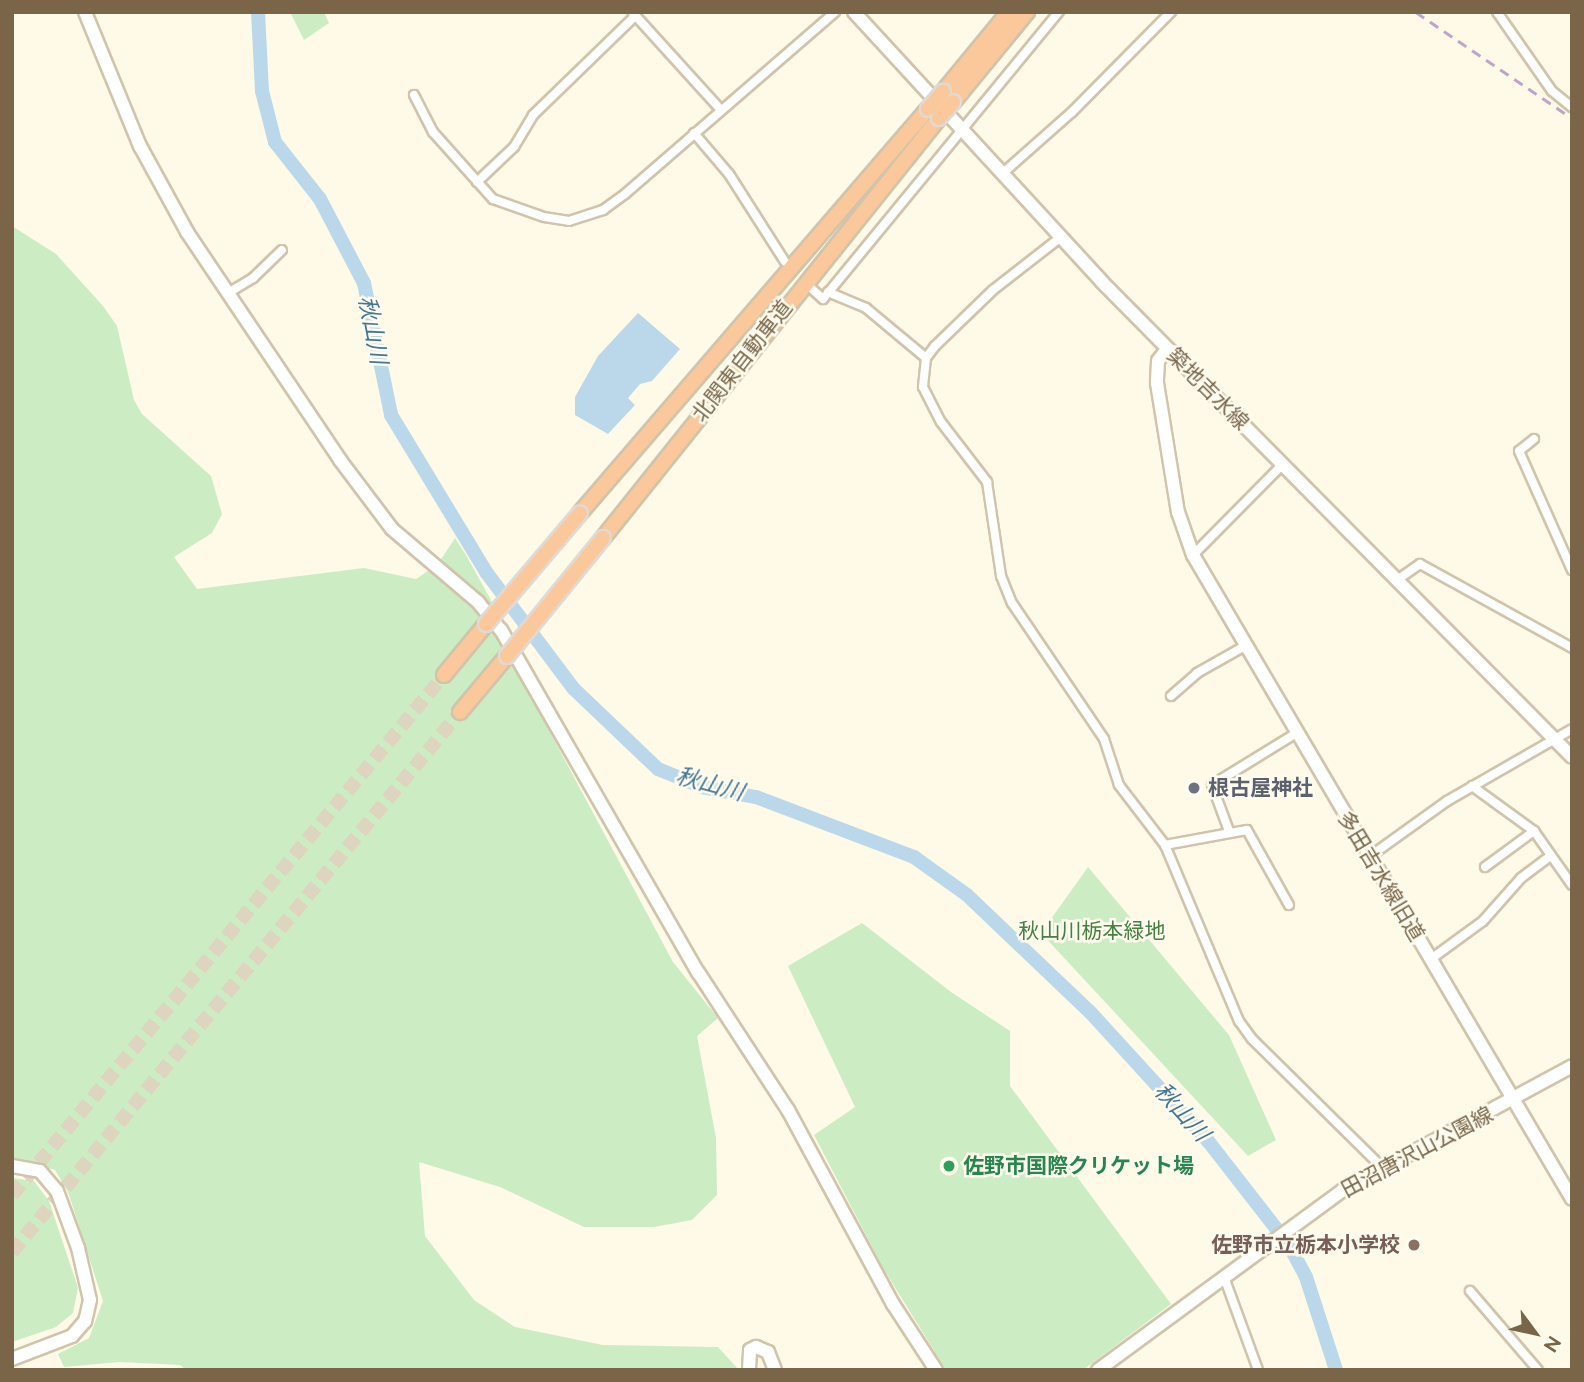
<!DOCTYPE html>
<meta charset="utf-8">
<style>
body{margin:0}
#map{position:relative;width:1584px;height:1382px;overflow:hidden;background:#fefae7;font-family:Raleway,"Noto Sans JP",sans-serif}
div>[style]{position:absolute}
.green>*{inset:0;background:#ccedc4}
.water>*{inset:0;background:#bad8e9}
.river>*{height:14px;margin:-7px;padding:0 7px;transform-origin:7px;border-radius:7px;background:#bad8e9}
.highway-tunnel>*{height:14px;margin-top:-7px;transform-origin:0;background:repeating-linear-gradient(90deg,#ddd5c0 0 14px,transparent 0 21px)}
.roads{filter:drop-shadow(2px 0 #d1c4ab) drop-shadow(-2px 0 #d1c4ab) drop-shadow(0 2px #d1c4ab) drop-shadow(0 -2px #d1c4ab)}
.street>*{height:8px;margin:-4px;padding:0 4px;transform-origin:4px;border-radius:4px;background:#fff}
.secondary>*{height:12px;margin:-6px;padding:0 6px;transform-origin:6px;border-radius:6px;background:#fff}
.highway>*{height:14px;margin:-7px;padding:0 7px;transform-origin:7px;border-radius:7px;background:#fbc89b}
.rail>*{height:2.5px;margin-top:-1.25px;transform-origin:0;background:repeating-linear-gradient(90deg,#c0a4c9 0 10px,transparent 0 17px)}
.bridges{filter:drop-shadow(2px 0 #dfdad3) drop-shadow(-2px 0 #dfdad3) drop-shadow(0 2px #dfdad3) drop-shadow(0 -2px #dfdad3)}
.highway-bridge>*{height:14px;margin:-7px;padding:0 7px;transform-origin:7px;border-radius:7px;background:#fbc89b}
.dots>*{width:19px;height:19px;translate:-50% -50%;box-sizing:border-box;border:4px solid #fffcef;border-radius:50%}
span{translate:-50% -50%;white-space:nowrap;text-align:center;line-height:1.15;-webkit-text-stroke:5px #fffcef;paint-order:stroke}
.street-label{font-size:21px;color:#7a6549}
.worship-label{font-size:21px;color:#5b616d;font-weight:700}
.left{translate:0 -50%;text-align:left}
.park-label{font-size:21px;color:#458140}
.leisure-label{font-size:21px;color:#27864d;font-weight:700}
.education-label{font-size:21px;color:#785e54;font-weight:700}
.right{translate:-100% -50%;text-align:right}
.water-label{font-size:23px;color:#437795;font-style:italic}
.frame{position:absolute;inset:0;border:14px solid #7a6549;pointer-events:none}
.north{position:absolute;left:1500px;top:1298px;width:70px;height:70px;-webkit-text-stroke:5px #fffcef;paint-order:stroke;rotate:123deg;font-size:19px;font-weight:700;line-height:28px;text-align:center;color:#7a6549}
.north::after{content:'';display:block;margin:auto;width:24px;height:32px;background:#7a6549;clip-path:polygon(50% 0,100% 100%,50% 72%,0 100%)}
</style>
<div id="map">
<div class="green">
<i style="clip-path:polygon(290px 12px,324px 12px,329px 23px,304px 40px)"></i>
<i style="clip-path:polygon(12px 226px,56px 254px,103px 306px,117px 326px,134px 400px,142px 414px,211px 476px,222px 514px,212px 533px,174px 557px,197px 589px,364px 568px,416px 579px,438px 564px,455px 538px,466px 555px,511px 636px,538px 710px,673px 962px,718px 1018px,697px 1036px,716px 1138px,717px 1195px,692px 1220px,654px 1227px,584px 1227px,500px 1187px,419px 1162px,425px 1236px,474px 1300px,515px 1327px,603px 1345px,718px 1347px,739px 1370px,187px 1370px,180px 1365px,120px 1362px,64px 1367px,58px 1354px,89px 1338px,103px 1301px,68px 1192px,55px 1170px,12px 1158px)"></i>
<i style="clip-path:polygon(1088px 867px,1229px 1035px,1276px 1140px,1248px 1156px,1041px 933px)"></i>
<i style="clip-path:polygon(862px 923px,951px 992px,1010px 1031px,1010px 1086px,1171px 1304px,1083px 1370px,946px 1370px,883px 1268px,814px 1135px,855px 1107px,788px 966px)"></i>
<i style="clip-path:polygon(12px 1178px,34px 1181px,49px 1201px,78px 1288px,73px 1313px,56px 1327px,12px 1342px)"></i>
</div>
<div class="water">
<i style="clip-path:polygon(638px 313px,680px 349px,652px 381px,640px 384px,628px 398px,635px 405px,608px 434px,575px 415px,575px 397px,598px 356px)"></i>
</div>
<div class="river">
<i style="left:258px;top:12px;width:79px;rotate:87.1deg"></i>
<i style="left:262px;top:91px;width:53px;rotate:75.7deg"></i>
<i style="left:275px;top:142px;width:73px;rotate:51.7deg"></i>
<i style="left:320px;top:199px;width:95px;rotate:62.4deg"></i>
<i style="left:364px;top:283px;width:135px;rotate:78.4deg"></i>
<i style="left:391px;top:415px;width:184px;rotate:58.8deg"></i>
<i style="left:486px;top:572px;width:146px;rotate:53.1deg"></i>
<i style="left:574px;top:689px;width:116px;rotate:43.6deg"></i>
<i style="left:658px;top:769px;width:48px;rotate:22.2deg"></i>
<i style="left:702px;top:787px;width:55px;rotate:10.5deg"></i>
<i style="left:756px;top:797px;width:169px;rotate:20.8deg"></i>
<i style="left:914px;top:857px;width:65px;rotate:35.6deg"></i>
<i style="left:967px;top:895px;width:171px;rotate:43.6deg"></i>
<i style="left:1091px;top:1013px;width:173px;rotate:47.6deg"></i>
<i style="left:1208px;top:1141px;width:132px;rotate:52.1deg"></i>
<i style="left:1289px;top:1245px;width:36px;rotate:62deg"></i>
<i style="left:1306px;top:1277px;width:98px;rotate:72.1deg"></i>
</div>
<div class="highway-tunnel">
<i style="left:12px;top:1195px;width:676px;rotate:-50.28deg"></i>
<i style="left:12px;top:1252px;width:702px;rotate:-50.32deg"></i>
</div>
<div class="roads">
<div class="street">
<i style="left:1497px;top:12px;width:96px;rotate:55.2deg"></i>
<i style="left:1552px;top:91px;width:26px;rotate:39deg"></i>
<i style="left:633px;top:13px;width:130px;rotate:47.8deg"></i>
<i style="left:414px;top:95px;width:42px;rotate:62.8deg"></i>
<i style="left:433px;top:132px;width:90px;rotate:48.2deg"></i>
<i style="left:493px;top:199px;width:54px;rotate:19.4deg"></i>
<i style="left:544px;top:217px;width:25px;rotate:9deg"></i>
<i style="left:569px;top:221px;width:36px;rotate:-18deg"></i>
<i style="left:603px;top:210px;width:27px;rotate:-36deg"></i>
<i style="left:625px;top:194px;width:278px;rotate:-40.9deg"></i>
<i style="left:694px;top:133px;width:54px;rotate:49.5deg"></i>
<i style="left:729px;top:174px;width:104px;rotate:57.5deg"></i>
<i style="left:1003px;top:173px;width:92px;rotate:-41.5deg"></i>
<i style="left:1072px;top:112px;width:141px;rotate:-45.3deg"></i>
<i style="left:477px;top:182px;width:51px;rotate:-43.4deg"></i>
<i style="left:514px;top:147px;width:37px;rotate:-59deg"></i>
<i style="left:533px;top:115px;width:142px;rotate:-44.1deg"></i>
<i style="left:1061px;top:237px;width:86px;rotate:142.1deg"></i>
<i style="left:993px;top:290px;width:81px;rotate:136deg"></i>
<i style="left:935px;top:346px;width:15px;rotate:127deg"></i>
<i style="left:926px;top:358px;width:29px;rotate:96deg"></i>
<i style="left:923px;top:387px;width:39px;rotate:63deg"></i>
<i style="left:941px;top:422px;width:76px;rotate:52.5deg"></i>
<i style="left:987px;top:482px;width:95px;rotate:81.5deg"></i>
<i style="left:1001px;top:576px;width:29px;rotate:68deg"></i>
<i style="left:1012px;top:603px;width:164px;rotate:55.9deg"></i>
<i style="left:1104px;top:739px;width:48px;rotate:71.9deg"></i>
<i style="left:1119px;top:785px;width:76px;rotate:52.5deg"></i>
<i style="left:1165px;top:845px;width:191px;rotate:67.2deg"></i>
<i style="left:1239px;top:1021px;width:22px;rotate:54deg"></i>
<i style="left:1252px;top:1039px;width:182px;rotate:44.6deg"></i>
<i style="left:812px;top:289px;width:15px;rotate:42deg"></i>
<i style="left:823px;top:299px;width:372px;rotate:-50.6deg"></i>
<i style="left:828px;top:292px;width:41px;rotate:22.8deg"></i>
<i style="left:866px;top:308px;width:78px;rotate:39.8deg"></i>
<i style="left:228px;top:293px;width:29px;rotate:-31deg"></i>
<i style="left:253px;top:278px;width:40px;rotate:-44deg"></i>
<i style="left:1534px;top:439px;width:19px;rotate:141deg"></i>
<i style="left:1519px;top:451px;width:130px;rotate:66deg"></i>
<i style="left:1193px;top:555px;width:128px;rotate:-45.3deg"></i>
<i style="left:1397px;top:580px;width:28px;rotate:-35deg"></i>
<i style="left:1420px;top:564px;width:174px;rotate:28.9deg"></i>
<i style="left:1171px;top:696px;width:35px;rotate:-41deg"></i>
<i style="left:1197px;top:673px;width:55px;rotate:-29.4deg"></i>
<i style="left:1472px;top:786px;width:77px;rotate:36deg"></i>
<i style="left:1534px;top:831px;width:66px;rotate:54.9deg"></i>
<i style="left:1229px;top:831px;width:49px;rotate:-110.3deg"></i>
<i style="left:1212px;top:785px;width:97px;rotate:-31.6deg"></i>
<i style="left:1165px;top:845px;width:83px;rotate:-10.4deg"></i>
<i style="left:1247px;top:830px;width:86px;rotate:60.8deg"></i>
<i style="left:1369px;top:857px;width:96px;rotate:-35.7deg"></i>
<i style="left:1447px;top:801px;width:144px;rotate:-29.9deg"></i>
<i style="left:1485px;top:867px;width:61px;rotate:-36.3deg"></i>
<i style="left:1431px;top:959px;width:64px;rotate:-36.2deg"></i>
<i style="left:1483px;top:921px;width:57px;rotate:-48.5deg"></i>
<i style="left:1521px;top:878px;width:35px;rotate:-37deg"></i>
<i style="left:1224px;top:1277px;width:99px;rotate:69.9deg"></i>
<i style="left:1470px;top:1291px;width:104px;rotate:49.3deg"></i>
</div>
<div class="secondary">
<i style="left:85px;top:12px;width:145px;rotate:67.7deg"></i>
<i style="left:140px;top:146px;width:98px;rotate:61.3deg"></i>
<i style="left:187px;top:232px;width:275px;rotate:56.1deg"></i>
<i style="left:340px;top:460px;width:86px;rotate:53deg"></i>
<i style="left:392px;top:529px;width:113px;rotate:40.3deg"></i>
<i style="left:478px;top:602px;width:36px;rotate:51deg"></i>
<i style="left:501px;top:630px;width:395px;rotate:60.1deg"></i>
<i style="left:698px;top:972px;width:165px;rotate:56.9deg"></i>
<i style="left:788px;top:1110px;width:221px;rotate:61.6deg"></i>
<i style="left:893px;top:1304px;width:79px;rotate:56.9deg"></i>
<i style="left:854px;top:12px;width:367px;rotate:47.4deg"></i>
<i style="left:1102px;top:282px;width:668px;rotate:45.3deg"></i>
<i style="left:1167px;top:349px;width:15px;rotate:127deg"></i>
<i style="left:1158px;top:361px;width:22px;rotate:93deg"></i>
<i style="left:1157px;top:383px;width:131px;rotate:80.8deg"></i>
<i style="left:1178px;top:512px;width:46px;rotate:70.8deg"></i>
<i style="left:1193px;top:555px;width:747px;rotate:59.52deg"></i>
<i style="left:12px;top:1166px;width:28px;rotate:10deg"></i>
<i style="left:40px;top:1171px;width:26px;rotate:50deg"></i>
<i style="left:57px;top:1191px;width:61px;rotate:69.8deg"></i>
<i style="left:78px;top:1248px;width:53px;rotate:77deg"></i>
<i style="left:90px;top:1300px;width:22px;rotate:103deg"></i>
<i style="left:85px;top:1321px;width:20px;rotate:131deg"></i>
<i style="left:72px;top:1336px;width:64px;rotate:159deg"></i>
<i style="left:749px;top:1370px;width:20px;rotate:-87deg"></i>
<i style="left:750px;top:1350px;width:7px;rotate:-27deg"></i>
<i style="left:756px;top:1347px;width:13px;rotate:23deg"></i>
<i style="left:768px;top:1352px;width:19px;rotate:69deg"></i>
<i style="left:1098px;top:1370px;width:304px;rotate:-36.3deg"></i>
<i style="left:1343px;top:1190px;width:260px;rotate:-28.4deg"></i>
</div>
<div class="highway">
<i style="left:943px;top:92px;width:104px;rotate:-50.5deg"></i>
<i style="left:953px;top:102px;width:117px;rotate:-50.6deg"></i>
<i style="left:580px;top:513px;width:533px;rotate:-49.26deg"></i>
<i style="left:603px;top:538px;width:538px;rotate:-51.34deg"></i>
<i style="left:444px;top:675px;width:66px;rotate:-50.5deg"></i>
<i style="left:460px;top:712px;width:73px;rotate:-50deg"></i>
</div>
</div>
<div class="rail">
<i style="left:1416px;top:12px;width:189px;rotate:34.2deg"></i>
</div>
<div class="bridges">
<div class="highway-bridge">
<i style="left:928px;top:109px;width:23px;rotate:-49deg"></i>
<i style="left:939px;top:118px;width:21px;rotate:-49deg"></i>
<i style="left:486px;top:624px;width:145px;rotate:-49.7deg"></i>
<i style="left:507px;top:656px;width:152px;rotate:-50.9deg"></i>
</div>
</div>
<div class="dots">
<i style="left:1194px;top:788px;background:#6b7280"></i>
<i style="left:949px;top:1166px;background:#2e9e5b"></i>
<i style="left:1414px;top:1245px;background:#8d6e63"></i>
</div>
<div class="street-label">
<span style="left:742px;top:361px;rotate:-52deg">北関東自動車道</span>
<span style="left:1208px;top:389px;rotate:45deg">築地吉水線</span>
<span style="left:1381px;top:876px;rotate:59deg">多田吉水線旧道</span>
<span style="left:1417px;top:1152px;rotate:-28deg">田沼唐沢山公園線</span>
</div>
<div class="worship-label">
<span class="left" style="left:1208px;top:788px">根古屋神社</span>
</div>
<div class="park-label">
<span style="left:1092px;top:931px">秋山川栃本緑地</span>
</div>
<div class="leisure-label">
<span class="left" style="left:963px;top:1166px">佐野市国際クリケット場</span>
</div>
<div class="education-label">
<span class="right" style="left:1400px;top:1245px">佐野市立栃本小学校</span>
</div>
<div class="water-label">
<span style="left:373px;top:330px;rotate:79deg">秋山川</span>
<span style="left:710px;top:784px;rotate:15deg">秋山川</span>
<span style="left:1182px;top:1112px;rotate:48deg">秋山川</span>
</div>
<div class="frame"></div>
<div class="north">N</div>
</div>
